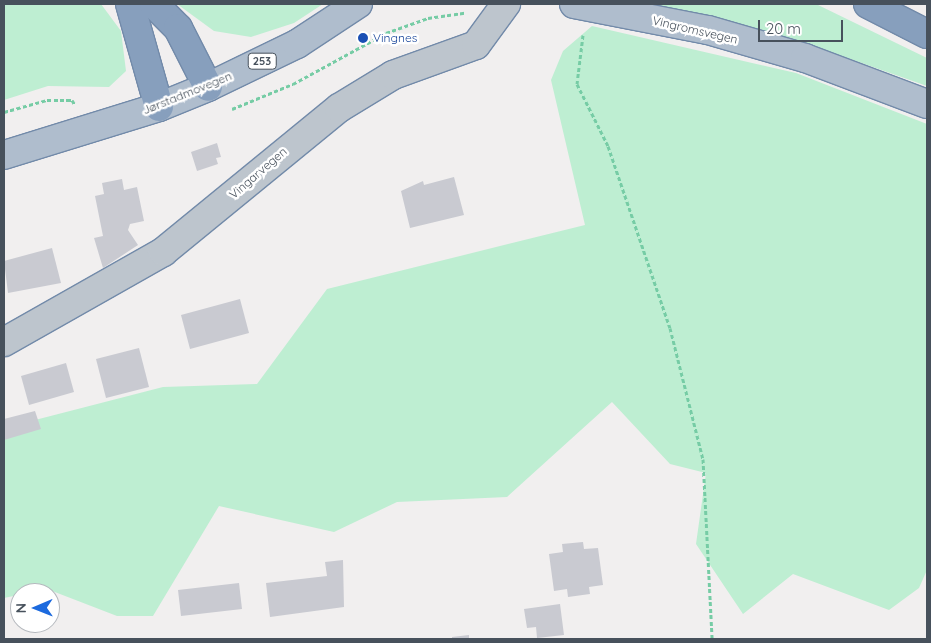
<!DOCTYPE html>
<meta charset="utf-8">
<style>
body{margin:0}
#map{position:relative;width:931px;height:643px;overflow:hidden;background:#f1efef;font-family:Quicksand,sans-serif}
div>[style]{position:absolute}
.green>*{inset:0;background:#beeed2}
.building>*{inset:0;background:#c9cad1}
.path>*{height:3px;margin-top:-1.5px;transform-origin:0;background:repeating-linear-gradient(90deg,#76cca5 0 4px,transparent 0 6.5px)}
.roads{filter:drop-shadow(1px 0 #728aa9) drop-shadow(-1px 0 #728aa9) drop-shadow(0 1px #728aa9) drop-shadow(0 -1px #728aa9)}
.minor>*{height:28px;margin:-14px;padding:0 14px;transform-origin:14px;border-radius:14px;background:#bdc5cd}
.major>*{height:28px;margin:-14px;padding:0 14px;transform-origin:14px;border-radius:14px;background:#afbdcd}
.highway>*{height:28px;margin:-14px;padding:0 14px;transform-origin:14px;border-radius:14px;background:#879fbd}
.dots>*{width:14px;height:14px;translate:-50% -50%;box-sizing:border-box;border:2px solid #fff;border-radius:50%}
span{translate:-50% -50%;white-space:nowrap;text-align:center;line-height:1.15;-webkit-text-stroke:5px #fff;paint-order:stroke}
.shield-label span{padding:1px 4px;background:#fff;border:1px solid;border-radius:4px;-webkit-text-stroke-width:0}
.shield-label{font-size:11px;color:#47515c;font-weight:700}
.street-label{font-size:12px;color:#47515c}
.transit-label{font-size:12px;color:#164399}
.left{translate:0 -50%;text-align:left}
.frame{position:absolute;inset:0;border:5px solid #47515c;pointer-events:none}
.north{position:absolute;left:10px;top:583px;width:50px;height:50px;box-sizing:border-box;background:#fff;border:1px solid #b5b9be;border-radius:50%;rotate:269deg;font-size:14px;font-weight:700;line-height:20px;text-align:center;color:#47515c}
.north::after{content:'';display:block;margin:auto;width:18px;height:22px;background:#1c6ade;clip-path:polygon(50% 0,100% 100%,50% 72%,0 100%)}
.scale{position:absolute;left:758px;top:20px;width:85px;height:22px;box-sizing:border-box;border:2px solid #47515c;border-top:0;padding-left:6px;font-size:15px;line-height:18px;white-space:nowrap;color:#47515c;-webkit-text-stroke:4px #fff;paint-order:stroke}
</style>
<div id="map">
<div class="green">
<i style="clip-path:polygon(4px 4px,101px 4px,121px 31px,126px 71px,109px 87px,48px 86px,4px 100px)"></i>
<i style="clip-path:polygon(177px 4px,323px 4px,294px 23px,251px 37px,214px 31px)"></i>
<i style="clip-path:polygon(649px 4px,816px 4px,927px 58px,927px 86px,799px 41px)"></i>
<i style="clip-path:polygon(592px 26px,796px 73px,927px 124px,927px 570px,919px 588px,889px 610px,793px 574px,743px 614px,696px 544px,706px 473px,670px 464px,612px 402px,507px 497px,397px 502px,334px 532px,219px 506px,153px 616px,117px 616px,47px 589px,4px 598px,4px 428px,163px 387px,257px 384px,327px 289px,585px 225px,551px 80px,563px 51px)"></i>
</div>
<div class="building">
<i style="clip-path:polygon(217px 143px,221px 157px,216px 158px,218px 164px,197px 171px,191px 152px)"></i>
<i style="clip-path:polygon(454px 177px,464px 215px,410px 228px,401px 191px,423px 181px,424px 185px)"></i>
<i style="clip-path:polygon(122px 179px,124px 190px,137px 187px,144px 221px,130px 224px,128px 230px,138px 245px,103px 268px,94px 238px,103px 236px,95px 196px,104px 194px,102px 183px)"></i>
<i style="clip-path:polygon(52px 248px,61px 283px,8px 293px,4px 261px)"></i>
<i style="clip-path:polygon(240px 299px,249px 333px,190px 349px,181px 315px)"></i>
<i style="clip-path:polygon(139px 348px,149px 387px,106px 398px,96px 359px)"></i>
<i style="clip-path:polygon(66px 363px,74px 392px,29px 405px,21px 376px)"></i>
<i style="clip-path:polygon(35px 411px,41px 429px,4px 440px,4px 419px)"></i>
<i style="clip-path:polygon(583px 542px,584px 549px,598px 548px,603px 585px,589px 587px,590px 594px,568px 597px,567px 589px,554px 591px,549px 554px,563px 552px,562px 544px)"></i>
<i style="clip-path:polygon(343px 560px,344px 607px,270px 617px,266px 583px,327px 576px,325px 562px)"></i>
<i style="clip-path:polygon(239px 583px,242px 609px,181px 616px,178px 590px)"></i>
<i style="clip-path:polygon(560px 604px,564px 635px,537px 638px,536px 627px,527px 628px,524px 609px)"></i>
<i style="clip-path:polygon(469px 635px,469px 639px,452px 639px,452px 637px)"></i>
</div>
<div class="path">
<i style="left:583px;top:35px;width:49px;rotate:97deg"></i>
<i style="left:577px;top:84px;width:69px;rotate:63.4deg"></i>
<i style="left:608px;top:146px;width:192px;rotate:71.2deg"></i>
<i style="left:670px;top:328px;width:135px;rotate:75.9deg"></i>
<i style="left:703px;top:459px;width:180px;rotate:87.1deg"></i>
<i style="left:232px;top:109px;width:66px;rotate:-22.3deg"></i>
<i style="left:293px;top:84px;width:106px;rotate:-28.7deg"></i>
<i style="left:386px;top:33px;width:45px;rotate:-19.7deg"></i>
<i style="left:428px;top:18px;width:37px;rotate:-8deg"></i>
<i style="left:4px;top:112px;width:45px;rotate:-15.6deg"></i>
<i style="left:47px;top:100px;width:25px"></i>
<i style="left:72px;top:100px;width:6px;rotate:59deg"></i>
</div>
<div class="roads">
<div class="minor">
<i style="left:4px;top:342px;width:183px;rotate:-29.5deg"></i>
<i style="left:163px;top:252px;width:227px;rotate:-39.3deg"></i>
<i style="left:339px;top:108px;width:63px;rotate:-31.4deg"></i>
<i style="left:393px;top:75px;width:88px;rotate:-19.9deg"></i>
<i style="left:476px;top:45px;width:51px;rotate:-53.8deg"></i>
</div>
<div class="major">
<i style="left:574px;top:4px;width:136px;rotate:11deg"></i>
<i style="left:708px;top:30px;width:101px;rotate:16.1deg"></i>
<i style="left:805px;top:58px;width:130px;rotate:20.7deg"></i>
<i style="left:4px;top:155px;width:162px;rotate:-17.2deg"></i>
<i style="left:159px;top:107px;width:53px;rotate:-22.2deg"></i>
<i style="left:208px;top:87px;width:99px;rotate:-25.8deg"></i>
<i style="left:297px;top:44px;width:73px;rotate:-33.3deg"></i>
</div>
<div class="highway">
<i style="left:130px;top:4px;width:107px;rotate:74.3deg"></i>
<i style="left:154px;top:4px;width:34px;rotate:45deg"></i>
<i style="left:178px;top:28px;width:66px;rotate:63deg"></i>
<i style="left:868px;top:4px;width:66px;rotate:27deg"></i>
</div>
</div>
<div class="dots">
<i style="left:363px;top:38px;background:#1a4fb4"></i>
</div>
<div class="shield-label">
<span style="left:262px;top:61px">253</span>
</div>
<div class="street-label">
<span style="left:695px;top:30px;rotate:13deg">Vingromsvegen</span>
<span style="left:187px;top:93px;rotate:-22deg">Jørstadmovegen</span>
<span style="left:258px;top:173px;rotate:-41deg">Vingarvegen</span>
</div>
<div class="transit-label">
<span class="left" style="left:373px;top:38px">Vingnes</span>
</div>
<div class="frame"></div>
<div class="north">N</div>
<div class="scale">20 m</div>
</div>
